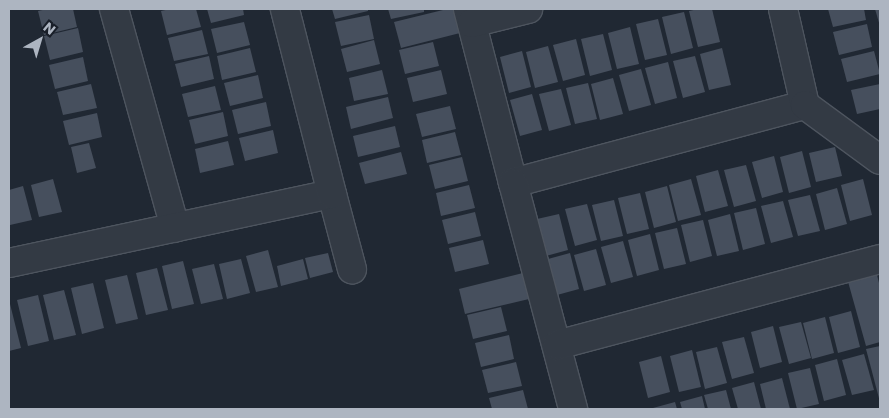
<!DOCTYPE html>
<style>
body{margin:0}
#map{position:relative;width:889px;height:418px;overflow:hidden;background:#202833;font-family:Poppins,sans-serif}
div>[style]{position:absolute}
.building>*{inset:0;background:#464f5d}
.roads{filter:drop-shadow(1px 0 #4e555f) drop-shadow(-1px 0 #4e555f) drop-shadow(0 1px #4e555f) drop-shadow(0 -1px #4e555f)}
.minor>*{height:28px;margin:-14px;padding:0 14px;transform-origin:14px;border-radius:14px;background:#333a44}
span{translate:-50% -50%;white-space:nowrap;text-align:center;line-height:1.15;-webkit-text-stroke:5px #191f29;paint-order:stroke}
.frame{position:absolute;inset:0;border:10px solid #adb5c1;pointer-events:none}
.north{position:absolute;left:15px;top:15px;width:50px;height:50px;-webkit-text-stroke:4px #191f29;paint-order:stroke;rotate:39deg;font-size:14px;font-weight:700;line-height:20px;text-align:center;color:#adb5c1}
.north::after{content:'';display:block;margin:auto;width:18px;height:22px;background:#adb5c1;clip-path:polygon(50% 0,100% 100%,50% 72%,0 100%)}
</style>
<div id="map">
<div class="building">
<i style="clip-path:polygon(47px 9px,73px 9px,77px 27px,44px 35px,38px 11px)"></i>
<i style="clip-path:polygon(170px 9px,196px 9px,201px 27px,167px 35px,161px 11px)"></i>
<i style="clip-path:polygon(207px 9px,243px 9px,244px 15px,211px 23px)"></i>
<i style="clip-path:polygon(332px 9px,368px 9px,368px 11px,335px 19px)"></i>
<i style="clip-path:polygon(388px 9px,424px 9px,424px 12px,391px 19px)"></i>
<i style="clip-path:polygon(447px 9px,458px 9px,464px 32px,401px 48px,394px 22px)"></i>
<i style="clip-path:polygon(698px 9px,712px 9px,720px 42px,698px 47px,689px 11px)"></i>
<i style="clip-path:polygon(828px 9px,864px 9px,866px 20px,833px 27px)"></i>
<i style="clip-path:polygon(875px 9px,880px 9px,880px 26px)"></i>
<i style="clip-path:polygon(684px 12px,693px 48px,671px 54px,662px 17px)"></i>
<i style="clip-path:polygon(369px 15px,374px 39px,341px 46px,335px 22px)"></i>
<i style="clip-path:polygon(658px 19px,667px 55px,645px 60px,636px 24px)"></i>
<i style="clip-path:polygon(244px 22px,250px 45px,217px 53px,211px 29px)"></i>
<i style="clip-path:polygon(867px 24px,872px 47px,839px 55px,833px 32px)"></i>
<i style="clip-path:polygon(630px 27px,639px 64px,617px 69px,608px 33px)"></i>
<i style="clip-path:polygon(78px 28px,83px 52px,50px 60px,44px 36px)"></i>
<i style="clip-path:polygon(202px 30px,208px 54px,174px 61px,168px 38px)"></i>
<i style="clip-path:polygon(603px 34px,612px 70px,590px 76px,581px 39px)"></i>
<i style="clip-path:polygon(576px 39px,585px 75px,563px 81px,553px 45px)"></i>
<i style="clip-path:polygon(374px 40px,380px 64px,347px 72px,341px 49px)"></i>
<i style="clip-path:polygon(433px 42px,439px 66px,405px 74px,399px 50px)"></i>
<i style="clip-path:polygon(548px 46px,558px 82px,535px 88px,526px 52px)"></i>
<i style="clip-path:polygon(250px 48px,256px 72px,222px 80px,217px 56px)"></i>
<i style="clip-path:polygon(722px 48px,731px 85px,709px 90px,700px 54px)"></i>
<i style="clip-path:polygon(522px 51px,531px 87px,509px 93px,500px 57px)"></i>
<i style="clip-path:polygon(874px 51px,880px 74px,847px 82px,841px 59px)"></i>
<i style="clip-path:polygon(209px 56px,214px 79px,181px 87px,175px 64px)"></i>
<i style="clip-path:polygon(695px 56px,705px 92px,683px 98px,673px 61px)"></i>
<i style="clip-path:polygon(83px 57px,88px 81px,55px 89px,49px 65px)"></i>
<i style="clip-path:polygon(668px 62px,677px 98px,655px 104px,645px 68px)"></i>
<i style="clip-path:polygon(641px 69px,651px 105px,629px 111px,619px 75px)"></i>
<i style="clip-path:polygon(382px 70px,388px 94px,354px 101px,349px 78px)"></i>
<i style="clip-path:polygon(441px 70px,447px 94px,413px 102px,407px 78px)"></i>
<i style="clip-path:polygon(258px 75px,263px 98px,230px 106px,224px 83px)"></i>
<i style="clip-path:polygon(613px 78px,623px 114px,600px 120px,591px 84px)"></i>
<i style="clip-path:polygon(588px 83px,597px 119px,575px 124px,566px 88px)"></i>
<i style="clip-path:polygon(91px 84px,97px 108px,63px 115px,57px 92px)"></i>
<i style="clip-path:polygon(880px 84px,880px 109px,857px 114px,851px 90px)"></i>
<i style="clip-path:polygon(215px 86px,221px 110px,188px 117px,182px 94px)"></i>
<i style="clip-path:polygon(561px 89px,571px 125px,549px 131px,539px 94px)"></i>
<i style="clip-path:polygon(532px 94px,542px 130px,520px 136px,510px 100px)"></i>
<i style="clip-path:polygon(388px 97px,393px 118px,351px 129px,346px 107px)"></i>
<i style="clip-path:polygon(266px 102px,271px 126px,238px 134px,232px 110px)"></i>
<i style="clip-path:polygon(450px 106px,456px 129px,422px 137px,416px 114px)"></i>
<i style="clip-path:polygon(223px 112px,228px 136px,195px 144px,189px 120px)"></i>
<i style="clip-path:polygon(97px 113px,102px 137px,69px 145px,63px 121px)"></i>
<i style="clip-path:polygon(395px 126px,400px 147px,358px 157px,353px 136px)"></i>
<i style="clip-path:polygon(273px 130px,278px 153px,245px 161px,239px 138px)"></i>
<i style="clip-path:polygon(455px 132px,461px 155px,427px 163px,422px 140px)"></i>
<i style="clip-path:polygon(228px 141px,234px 165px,200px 173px,195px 149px)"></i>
<i style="clip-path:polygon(89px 143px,96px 168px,77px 173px,71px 147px)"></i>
<i style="clip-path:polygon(835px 147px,842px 176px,816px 182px,809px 153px)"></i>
<i style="clip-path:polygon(802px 151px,811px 187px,789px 193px,780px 157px)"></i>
<i style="clip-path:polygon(401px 152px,407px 174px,365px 184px,359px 163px)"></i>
<i style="clip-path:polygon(774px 156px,783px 192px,762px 198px,752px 162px)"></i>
<i style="clip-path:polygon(462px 157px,468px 181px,435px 189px,429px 165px)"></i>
<i style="clip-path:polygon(746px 165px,756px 201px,734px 207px,724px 170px)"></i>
<i style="clip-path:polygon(718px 170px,728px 206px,705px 212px,696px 176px)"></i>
<i style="clip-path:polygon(53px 179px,62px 212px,39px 217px,31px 185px)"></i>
<i style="clip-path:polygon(691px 179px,701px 215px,678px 221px,669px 185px)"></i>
<i style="clip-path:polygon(863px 179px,872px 215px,850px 221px,841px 185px)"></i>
<i style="clip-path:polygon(469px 185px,475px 208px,441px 216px,436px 193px)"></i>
<i style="clip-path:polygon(23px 186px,32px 220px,10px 225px,9px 190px)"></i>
<i style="clip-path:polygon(667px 186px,676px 222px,654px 228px,645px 192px)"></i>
<i style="clip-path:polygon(837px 188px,847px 224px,825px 230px,816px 194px)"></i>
<i style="clip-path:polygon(640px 193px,649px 229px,627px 234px,618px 198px)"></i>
<i style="clip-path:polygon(810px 195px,820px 231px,798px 236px,788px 200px)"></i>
<i style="clip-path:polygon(614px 200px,623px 236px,601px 241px,592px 205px)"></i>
<i style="clip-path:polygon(783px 201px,793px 237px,771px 243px,761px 206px)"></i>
<i style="clip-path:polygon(587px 204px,597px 240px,575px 246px,565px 209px)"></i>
<i style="clip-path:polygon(756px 208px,765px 244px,743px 250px,734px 213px)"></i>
<i style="clip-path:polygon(475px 212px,481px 236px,448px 244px,442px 220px)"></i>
<i style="clip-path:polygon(559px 214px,568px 250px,546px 256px,537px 219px)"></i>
<i style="clip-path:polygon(730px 214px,739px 251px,717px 256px,708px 220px)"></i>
<i style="clip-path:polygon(703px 220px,712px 256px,690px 262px,681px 225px)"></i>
<i style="clip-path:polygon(677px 228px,686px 264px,664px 269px,655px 233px)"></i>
<i style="clip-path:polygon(650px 234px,659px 270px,637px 276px,628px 240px)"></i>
<i style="clip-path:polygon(483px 240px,489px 264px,455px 272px,449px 248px)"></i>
<i style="clip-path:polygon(623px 241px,633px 277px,611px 283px,601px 247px)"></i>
<i style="clip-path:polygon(596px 249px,606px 285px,584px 291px,574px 255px)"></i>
<i style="clip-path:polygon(268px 250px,278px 287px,256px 292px,246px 256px)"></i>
<i style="clip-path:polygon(328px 253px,333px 272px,310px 278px,305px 258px)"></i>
<i style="clip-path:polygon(570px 253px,579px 289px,557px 295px,548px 259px)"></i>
<i style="clip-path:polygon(241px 259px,250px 293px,227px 299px,219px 264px)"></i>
<i style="clip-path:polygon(303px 259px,308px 279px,281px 286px,277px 266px)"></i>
<i style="clip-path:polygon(183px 261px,194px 304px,172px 309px,162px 266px)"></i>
<i style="clip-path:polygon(214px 264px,223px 299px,201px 304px,192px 269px)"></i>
<i style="clip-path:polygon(157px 268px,168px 310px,146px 315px,136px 273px)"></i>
<i style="clip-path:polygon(876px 271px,880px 287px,880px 342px,866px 346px,847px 278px)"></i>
<i style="clip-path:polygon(523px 273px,529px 299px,465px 314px,459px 289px)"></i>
<i style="clip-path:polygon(127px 275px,138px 319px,116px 324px,105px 280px)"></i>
<i style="clip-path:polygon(93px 283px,104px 328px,82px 334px,71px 288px)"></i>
<i style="clip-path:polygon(64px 290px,76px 335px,54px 340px,43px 295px)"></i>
<i style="clip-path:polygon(38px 295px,49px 341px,28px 346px,17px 300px)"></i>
<i style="clip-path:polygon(9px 300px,21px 348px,9px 351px)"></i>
<i style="clip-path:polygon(501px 307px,507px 331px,473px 339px,467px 315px)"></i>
<i style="clip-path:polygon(851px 311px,860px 347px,838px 353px,829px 317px)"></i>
<i style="clip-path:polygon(825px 317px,834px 353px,812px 359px,803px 323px)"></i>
<i style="clip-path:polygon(801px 322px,811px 358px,789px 364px,779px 327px)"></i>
<i style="clip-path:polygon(773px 326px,782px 362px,760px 368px,751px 332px)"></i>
<i style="clip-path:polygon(509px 335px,514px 359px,481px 367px,475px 343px)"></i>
<i style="clip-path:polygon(744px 337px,754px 373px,732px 379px,722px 342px)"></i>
<i style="clip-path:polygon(880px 346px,880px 402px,866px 349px)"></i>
<i style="clip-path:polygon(717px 347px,727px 383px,705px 389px,696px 352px)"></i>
<i style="clip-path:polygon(692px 350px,701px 387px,679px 392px,670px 356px)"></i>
<i style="clip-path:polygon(864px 354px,874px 390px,852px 395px,842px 360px)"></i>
<i style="clip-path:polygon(661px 356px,670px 392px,648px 398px,639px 362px)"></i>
<i style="clip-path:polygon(837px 359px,846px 395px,824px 401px,815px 365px)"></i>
<i style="clip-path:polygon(516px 362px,522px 386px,488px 393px,482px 370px)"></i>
<i style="clip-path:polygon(810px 368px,819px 404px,797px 409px,788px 373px)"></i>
<i style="clip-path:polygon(782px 378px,790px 409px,766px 409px,760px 384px)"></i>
<i style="clip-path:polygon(754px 382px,761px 409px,738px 409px,732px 388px)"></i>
<i style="clip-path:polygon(523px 390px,528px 409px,492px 409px,489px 398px)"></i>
<i style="clip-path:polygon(726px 390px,731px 409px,708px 409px,704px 395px)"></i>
<i style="clip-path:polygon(702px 396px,705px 409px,682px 409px,680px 402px)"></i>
<i style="clip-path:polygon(675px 402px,677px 409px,654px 409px,653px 408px)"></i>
</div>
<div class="roads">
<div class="minor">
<i style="left:114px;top:9px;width:227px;rotate:74.4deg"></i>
<i style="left:468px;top:9px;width:180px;rotate:75.5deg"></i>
<i style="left:513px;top:183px;width:302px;rotate:-15deg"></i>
<i style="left:783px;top:9px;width:98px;rotate:77.1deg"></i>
<i style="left:805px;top:105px;width:93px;rotate:36.3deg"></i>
<i style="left:472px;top:23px;width:58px;rotate:-14deg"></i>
<i style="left:513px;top:183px;width:234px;rotate:75.1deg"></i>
<i style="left:332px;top:194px;width:78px;rotate:75.1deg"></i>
<i style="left:9px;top:263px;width:330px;rotate:-12.1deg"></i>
<i style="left:332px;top:194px;width:191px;rotate:-104.3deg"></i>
<i style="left:557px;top:345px;width:334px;rotate:-14.9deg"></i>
</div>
</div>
<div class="frame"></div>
<div class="north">N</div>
</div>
